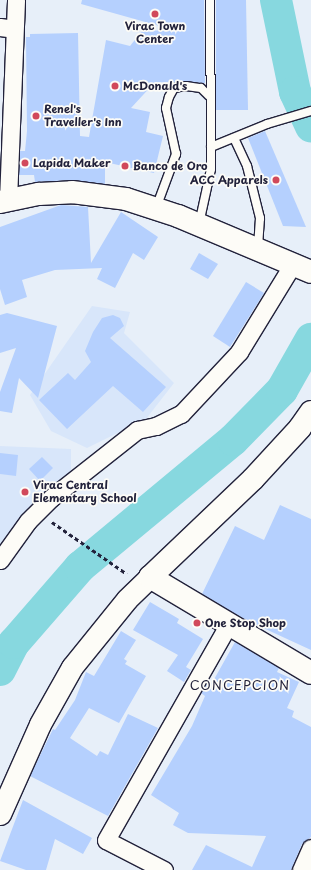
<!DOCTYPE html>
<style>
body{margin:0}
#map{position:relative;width:311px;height:870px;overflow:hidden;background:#e7eff9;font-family:"Playpen Sans",sans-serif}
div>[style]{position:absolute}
.built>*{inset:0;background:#d8e6fa}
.river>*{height:32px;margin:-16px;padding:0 16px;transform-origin:16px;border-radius:16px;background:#87d8df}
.building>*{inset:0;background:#b5d0fe}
.path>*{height:2.5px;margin-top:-1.25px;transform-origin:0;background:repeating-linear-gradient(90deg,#22223b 0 4px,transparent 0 7px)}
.roads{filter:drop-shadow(1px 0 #22223b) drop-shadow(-1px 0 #22223b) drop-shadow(0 1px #22223b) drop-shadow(0 -1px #22223b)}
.service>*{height:8px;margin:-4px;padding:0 4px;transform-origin:4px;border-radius:4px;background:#fdfcf7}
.minor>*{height:17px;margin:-8.5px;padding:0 8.5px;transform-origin:8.5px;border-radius:8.5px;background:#fdfcf7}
.tertiary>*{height:21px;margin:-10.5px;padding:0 10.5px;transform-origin:10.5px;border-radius:10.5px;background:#fdfcf7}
.primary>*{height:22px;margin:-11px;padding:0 11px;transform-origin:11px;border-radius:11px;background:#fdfcf7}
.dots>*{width:11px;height:11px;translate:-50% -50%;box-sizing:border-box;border:2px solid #fdfcf7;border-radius:50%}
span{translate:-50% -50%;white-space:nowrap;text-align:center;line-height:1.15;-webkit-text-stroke:3.5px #fdfcf7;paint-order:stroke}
.poi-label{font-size:11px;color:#22223b;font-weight:700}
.left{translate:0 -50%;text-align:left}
.right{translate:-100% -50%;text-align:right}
.quarter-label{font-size:13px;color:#22223b;letter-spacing:1px}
</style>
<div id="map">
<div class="built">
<i style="clip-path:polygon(92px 306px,130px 312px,124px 333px,174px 383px,146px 419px,87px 448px,51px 431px,30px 395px)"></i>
<i style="clip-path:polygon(0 446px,71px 449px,71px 477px,0 547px)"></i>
</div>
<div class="river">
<i style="left:276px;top:0;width:94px;rotate:78.3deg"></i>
<i style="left:295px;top:92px;width:38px;rotate:65deg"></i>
<i style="left:0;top:670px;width:30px;rotate:-63deg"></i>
<i style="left:14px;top:643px;width:101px;rotate:-49deg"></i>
<i style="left:80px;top:567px;width:199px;rotate:-39.7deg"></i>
<i style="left:233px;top:440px;width:70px;rotate:-45.6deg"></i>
<i style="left:282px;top:390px;width:59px;rotate:-60.4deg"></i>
</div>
<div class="building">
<i style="clip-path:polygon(82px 0,204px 0,205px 83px,155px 82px,131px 108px,150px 112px,146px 132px,163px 136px,154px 173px,105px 162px,105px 184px,71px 180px,35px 182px,34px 175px,19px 175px,20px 151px,25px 151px,27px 131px,26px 37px,30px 37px,30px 34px,78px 33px,80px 136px,89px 137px,106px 40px,130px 46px,142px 31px,174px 30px,81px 4px)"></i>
<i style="clip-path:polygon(216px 0,246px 0,248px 110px,216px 110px)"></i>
<i style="clip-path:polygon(265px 131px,306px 227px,283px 226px,248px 138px)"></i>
<i style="clip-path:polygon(61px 205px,88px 207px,91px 263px,121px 212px,158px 237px,144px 260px,133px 253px,115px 288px,97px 279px,102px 268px,55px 270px,22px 280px,27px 297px,5px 305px,0 289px,0 227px)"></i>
<i style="clip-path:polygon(199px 253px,218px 264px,208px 279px,190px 269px)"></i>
<i style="clip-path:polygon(246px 282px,264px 293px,230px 347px,213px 336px)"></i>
<i style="clip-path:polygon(7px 313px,57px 326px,38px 398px,19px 378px,12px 413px,0 411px,0 392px,16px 348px,0 353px,0 315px)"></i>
<i style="clip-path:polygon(113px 315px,120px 318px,124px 326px,110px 338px,166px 387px,143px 412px,113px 386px,67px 429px,39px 400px,68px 373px,75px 380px,91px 362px,85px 351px,93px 332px,102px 318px)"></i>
<i style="clip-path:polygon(0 453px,18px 455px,16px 476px,0 474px)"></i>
<i style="clip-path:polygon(42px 457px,53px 468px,40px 481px,29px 469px)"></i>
<i style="clip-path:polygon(280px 505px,311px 519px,311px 650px,246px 620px,202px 594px,235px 526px,264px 540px)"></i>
<i style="clip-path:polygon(150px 602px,179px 619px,177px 623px,203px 639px,186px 667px,191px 670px,184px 682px,167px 671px,178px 655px,133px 630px)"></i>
<i style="clip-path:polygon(121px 631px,136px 640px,124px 659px,127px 661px,125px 664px,146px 676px,119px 723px,89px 708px,70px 738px,97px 756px,100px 751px,108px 755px,128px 714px,158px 728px,108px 816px,30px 776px,53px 729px,55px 730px,75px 700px,86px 672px,94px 676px)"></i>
<i style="clip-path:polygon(235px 642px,279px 668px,277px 672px,299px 682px,287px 708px,294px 711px,292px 717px,311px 727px,311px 837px,302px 844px,291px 870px,192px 870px,206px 845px,252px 867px,266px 836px,188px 833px,173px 825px,179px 813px,151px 795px,192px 726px,205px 696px,201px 693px,208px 681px,212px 683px)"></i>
<i style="clip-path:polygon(23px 800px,92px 838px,83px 854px,55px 839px,46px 870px,26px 870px,0 861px)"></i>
</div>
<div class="path">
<i style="left:52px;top:522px;width:91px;rotate:34.7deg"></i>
</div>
<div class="roads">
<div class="service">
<i style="left:234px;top:138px;width:31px;rotate:65deg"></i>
<i style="left:247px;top:166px;width:54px;rotate:76deg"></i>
<i style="left:260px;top:218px;width:30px;rotate:94deg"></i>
<i style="left:211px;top:147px;width:61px;rotate:-22.3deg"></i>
<i style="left:267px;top:124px;width:46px;rotate:-16.5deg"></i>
<i style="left:156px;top:208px;width:58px;rotate:-69.7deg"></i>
<i style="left:176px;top:154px;width:47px;rotate:-102.3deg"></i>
<i style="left:166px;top:108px;width:11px;rotate:-75deg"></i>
<i style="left:169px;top:97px;width:10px;rotate:-61deg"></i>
<i style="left:174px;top:88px;width:12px;rotate:-9deg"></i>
<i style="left:186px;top:86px;width:15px;rotate:8deg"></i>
<i style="left:201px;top:88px;width:11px;rotate:45deg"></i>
<i style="left:199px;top:224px;width:56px;rotate:-77.7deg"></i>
<i style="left:211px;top:169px;width:169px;rotate:-90.3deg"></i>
</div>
<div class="minor">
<i style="left:0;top:27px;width:14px;rotate:8deg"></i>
<i style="left:8px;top:200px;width:200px;rotate:-87.7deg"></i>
<i style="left:0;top:560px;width:48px;rotate:-54.3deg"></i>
<i style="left:28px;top:521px;width:33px;rotate:-45deg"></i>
<i style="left:51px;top:498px;width:110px;rotate:-38.3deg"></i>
<i style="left:137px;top:430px;width:19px;rotate:-12deg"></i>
<i style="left:156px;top:426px;width:28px;rotate:-26deg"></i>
<i style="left:181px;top:414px;width:85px;rotate:-46.9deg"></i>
<i style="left:239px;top:352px;width:103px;rotate:-58.5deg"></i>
<i style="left:164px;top:870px;width:65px;rotate:-152.7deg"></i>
<i style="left:106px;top:840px;width:247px;rotate:-60.4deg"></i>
<i style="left:301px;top:870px;width:24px;rotate:-66deg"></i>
</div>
<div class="tertiary">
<i style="left:0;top:814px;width:98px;rotate:-66deg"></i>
<i style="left:40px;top:724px;width:65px;rotate:-60.7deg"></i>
<i style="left:72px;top:667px;width:87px;rotate:-51deg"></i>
<i style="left:127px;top:599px;width:32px;rotate:-44deg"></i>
</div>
<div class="primary">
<i style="left:0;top:202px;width:40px;rotate:-12deg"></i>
<i style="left:39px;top:194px;width:33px;rotate:-3deg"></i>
<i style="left:72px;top:192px;width:54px;rotate:7.4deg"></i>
<i style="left:126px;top:199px;width:55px;rotate:18.1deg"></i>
<i style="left:178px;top:216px;width:144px;rotate:22.8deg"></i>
<i style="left:311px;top:412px;width:19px;rotate:125deg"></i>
<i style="left:300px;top:428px;width:69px;rotate:132.7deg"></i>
<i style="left:253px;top:479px;width:142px;rotate:136.4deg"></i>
<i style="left:150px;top:577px;width:187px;rotate:30.8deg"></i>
</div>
</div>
<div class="dots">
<i style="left:155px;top:14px;background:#d1495b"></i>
<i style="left:115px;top:86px;background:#d1495b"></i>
<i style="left:36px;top:116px;background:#d1495b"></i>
<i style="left:25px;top:163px;background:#d1495b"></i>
<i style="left:125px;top:166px;background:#d1495b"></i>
<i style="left:276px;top:180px;background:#d1495b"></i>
<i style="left:25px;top:492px;background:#d1495b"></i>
<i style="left:197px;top:623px;background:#d1495b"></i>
</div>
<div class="poi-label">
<span style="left:155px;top:33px">Virac Town<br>Center</span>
<span class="left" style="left:123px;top:86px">McDonald's</span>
<span class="left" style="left:44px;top:116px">Renel's<br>Traveller's Inn</span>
<span class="left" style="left:33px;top:163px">Lapida Maker</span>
<span class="left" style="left:133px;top:166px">Banco de Oro</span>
<span class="right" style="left:268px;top:180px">ACC Apparels</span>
<span class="left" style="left:33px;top:492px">Virac Central<br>Elementary School</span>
<span class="left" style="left:205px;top:623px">One Stop Shop</span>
</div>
<div class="quarter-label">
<span style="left:240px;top:685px">CONCEPCION</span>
</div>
</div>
